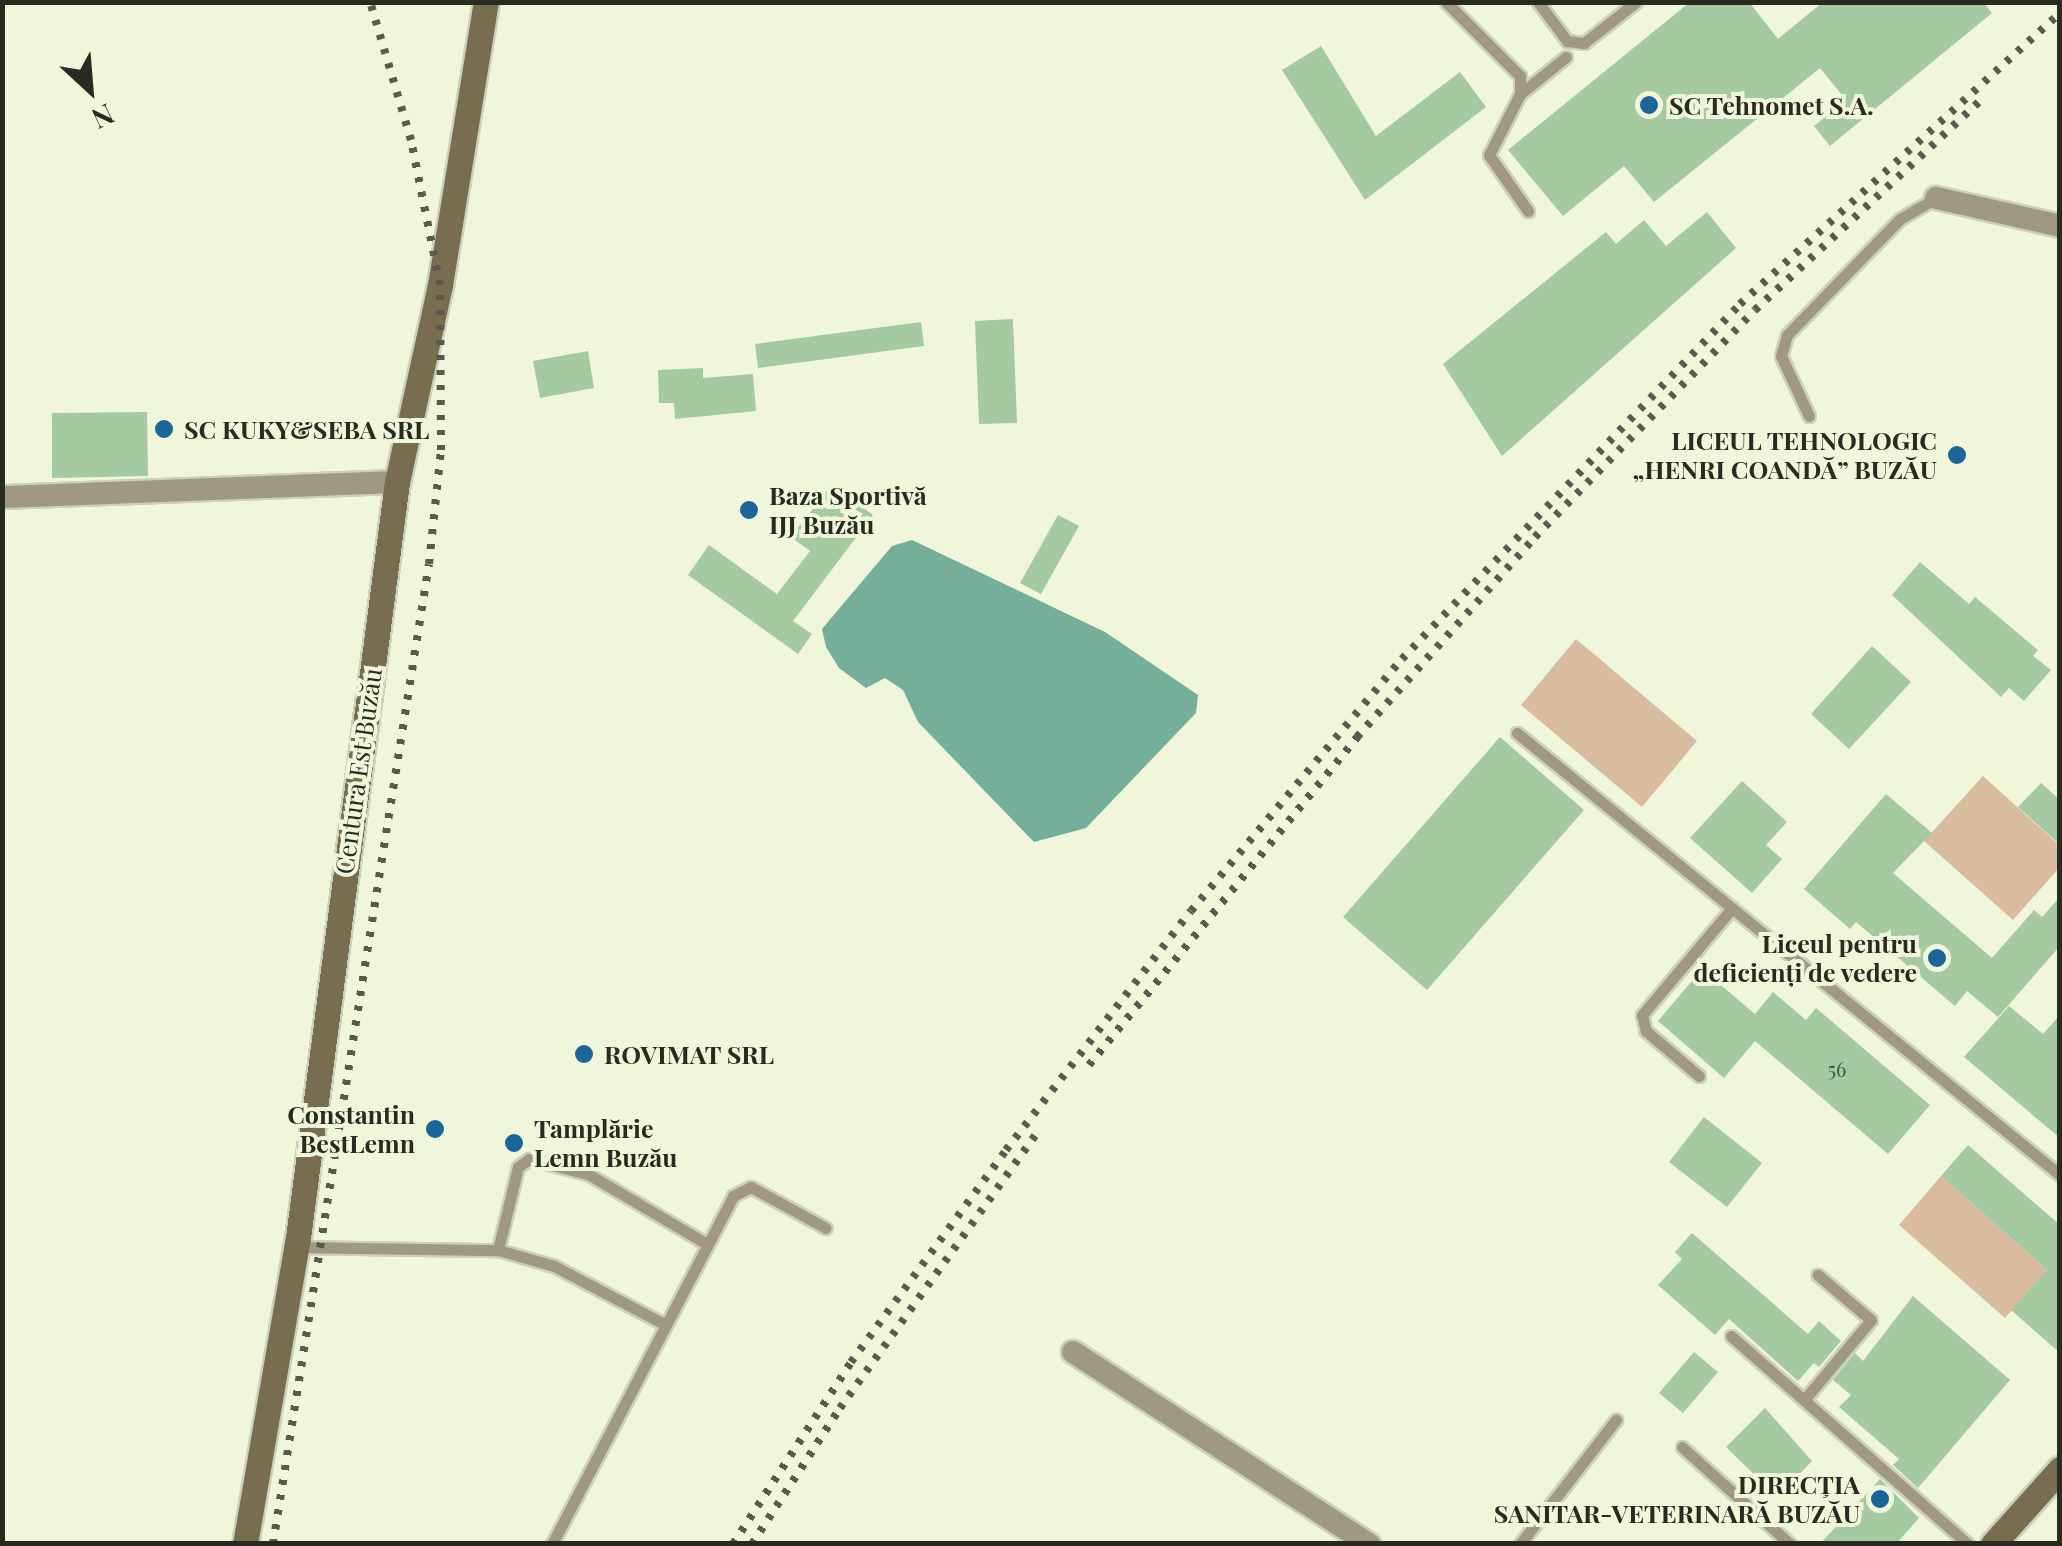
<!DOCTYPE html>
<meta charset="utf-8">
<style>
body{margin:0}
#map{position:relative;width:2062px;height:1546px;overflow:hidden;background:#f0f6da;font-family:"Playfair Display",serif}
div>[style]{position:absolute}
.green>*{inset:0;background:#d9bb9e}
.water>*{inset:0;background:#75af99}
.building>*{inset:0;background:#a5caa1}
.roads{filter:drop-shadow(2px 0 #ccd1b9) drop-shadow(-2px 0 #ccd1b9) drop-shadow(0 2px #ccd1b9) drop-shadow(0 -2px #ccd1b9)}
.lane>*{height:11px;margin:-5.5px;padding:0 5.5px;transform-origin:5.5px;border-radius:5.5px;background:#a09883}
.street>*{height:22px;margin:-11px;padding:0 11px;transform-origin:11px;border-radius:11px;background:#a09883}
.secondary>*{height:25px;margin:-12.5px;padding:0 12.5px;transform-origin:12.5px;border-radius:12.5px;background:#786e4f}
.rail>*{height:8px;margin-top:-4px;transform-origin:0;background:repeating-linear-gradient(90deg,#575a4c 0 5px,transparent 0 15px)}
.dots>*{width:28px;height:28px;translate:-50% -50%;box-sizing:border-box;border:5px solid #f0f6da;border-radius:50%}
span{translate:-50% -50%;white-space:nowrap;text-align:center;line-height:1.15;-webkit-text-stroke:8px #f0f6da;paint-order:stroke}
.number-label{font-size:20px;color:#485341}
.number-label span{-webkit-text-stroke-width:0}
.poi-label{font-size:25px;color:#292b21;font-weight:700}
.left{translate:0 -50%;text-align:left}
.right{translate:-100% -50%;text-align:right}
.street-label{font-size:25px;color:#292b21}
.frame{position:absolute;inset:0;border:5px solid #292b21;pointer-events:none}
.north{position:absolute;left:40px;top:40px;width:100px;height:100px;-webkit-text-stroke:8px #f0f6da;paint-order:stroke;rotate:154deg;font-size:28px;font-weight:700;line-height:40px;text-align:center;color:#292b21}
.north::after{content:'';display:block;margin:auto;width:35px;height:45px;background:#292b21;clip-path:polygon(50% 0,100% 100%,50% 72%,0 100%)}
</style>
<div id="map">
<div class="green">
<i style="clip-path:polygon(1576px 639px,1697px 741px,1642px 807px,1521px 705px)"></i>
<i style="clip-path:polygon(1983px 776px,2059px 845px,2059px 868px,2013px 920px,1924px 841px)"></i>
<i style="clip-path:polygon(1941px 1176px,2047px 1270px,2005px 1318px,1899px 1225px)"></i>
</div>
<div class="water">
<i style="clip-path:polygon(912px 540px,1105px 632px,1198px 695px,1196px 713px,1086px 828px,1034px 842px,918px 722px,903px 690px,885px 678px,866px 688px,839px 668px,826px 647px,822px 629px,892px 546px)"></i>
</div>
<div class="building">
<i style="clip-path:polygon(1690px 2px,1749px 2px,1778px 39px,1823px 2px,1983px 2px,1992px 13px,1830px 146px,1814px 126px,1846px 100px,1820px 68px,1654px 202px,1624px 166px,1563px 216px,1508px 150px)"></i>
<i style="clip-path:polygon(1321px 46px,1376px 136px,1460px 72px,1486px 107px,1365px 200px,1282px 70px)"></i>
<i style="clip-path:polygon(1707px 212px,1736px 248px,1502px 456px,1443px 364px,1606px 232px,1616px 244px,1644px 220px,1666px 246px)"></i>
<i style="clip-path:polygon(1013px 319px,1017px 423px,979px 424px,975px 321px)"></i>
<i style="clip-path:polygon(921px 322px,924px 346px,758px 368px,755px 344px)"></i>
<i style="clip-path:polygon(588px 351px,594px 388px,540px 398px,533px 361px)"></i>
<i style="clip-path:polygon(703px 368px,703px 378px,753px 374px,756px 411px,675px 419px,674px 403px,659px 403px,658px 370px)"></i>
<i style="clip-path:polygon(147px 412px,148px 476px,52px 478px,52px 413px)"></i>
<i style="clip-path:polygon(832px 484px,873px 515px,793px 621px,812px 634px,798px 654px,688px 575px,709px 545px,777px 594px,810px 551px,791px 537px)"></i>
<i style="clip-path:polygon(1058px 515px,1079px 526px,1041px 594px,1020px 583px)"></i>
<i style="clip-path:polygon(1920px 562px,1969px 604px,1975px 597px,2038px 650px,2033px 656px,2051px 670px,2024px 701px,2009px 688px,2001px 697px,1892px 595px)"></i>
<i style="clip-path:polygon(1872px 646px,1911px 682px,1849px 749px,1811px 714px)"></i>
<i style="clip-path:polygon(1500px 737px,1584px 810px,1427px 990px,1343px 917px)"></i>
<i style="clip-path:polygon(1742px 781px,1787px 822px,1766px 845px,1782px 859px,1752px 893px,1690px 838px)"></i>
<i style="clip-path:polygon(2041px 783px,2060px 800px,2060px 845px,2018px 807px)"></i>
<i style="clip-path:polygon(1886px 794px,1932px 833px,1893px 873px,1992px 958px,2034px 910px,2042px 917px,2060px 897px,2060px 946px,1998px 1017px,1967px 991px,1955px 1006px,1856px 922px,1850px 929px,1804px 889px)"></i>
<i style="clip-path:polygon(1702px 969px,1755px 1014px,1773px 992px,1806px 1020px,1816px 1008px,1930px 1105px,1888px 1154px,1755px 1041px,1724px 1078px,1658px 1021px)"></i>
<i style="clip-path:polygon(2009px 1006px,2043px 1034px,2060px 1015px,2060px 1138px,1964px 1057px)"></i>
<i style="clip-path:polygon(1704px 1117px,1762px 1163px,1727px 1207px,1669px 1162px)"></i>
<i style="clip-path:polygon(1968px 1145px,2060px 1225px,2060px 1353px,2011px 1310px,2047px 1270px,1941px 1176px)"></i>
<i style="clip-path:polygon(1692px 1233px,1808px 1334px,1819px 1321px,1841px 1341px,1819px 1367px,1814px 1363px,1798px 1381px,1729px 1319px,1715px 1335px,1658px 1285px,1682px 1259px,1675px 1252px)"></i>
<i style="clip-path:polygon(1913px 1296px,2010px 1380px,1918px 1488px,1893px 1465px,1899px 1459px,1839px 1407px,1851px 1395px,1833px 1380px,1855px 1353px,1863px 1361px)"></i>
<i style="clip-path:polygon(1694px 1352px,1718px 1372px,1683px 1413px,1659px 1393px)"></i>
<i style="clip-path:polygon(1765px 1408px,1812px 1461px,1786px 1488px,1776px 1478px,1767px 1487px,1726px 1447px)"></i>
<i style="clip-path:polygon(1880px 1479px,1919px 1518px,1896px 1544px,1820px 1544px)"></i>
</div>
<div class="roads">
<div class="lane">
<i style="left:1446px;top:2px;width:105px;rotate:45deg"></i>
<i style="left:1520px;top:76px;width:18px;rotate:90deg"></i>
<i style="left:1538px;top:2px;width:49px;rotate:53.4deg"></i>
<i style="left:1567px;top:41px;width:17px;rotate:7deg"></i>
<i style="left:1584px;top:43px;width:66px;rotate:-38.3deg"></i>
<i style="left:1528px;top:211px;width:68px;rotate:-124.9deg"></i>
<i style="left:1489px;top:155px;width:68px;rotate:-63.1deg"></i>
<i style="left:1520px;top:94px;width:59px;rotate:-38.8deg"></i>
<i style="left:1809px;top:416px;width:66px;rotate:-115deg"></i>
<i style="left:1781px;top:356px;width:22px;rotate:-74deg"></i>
<i style="left:1787px;top:335px;width:162px;rotate:-45.8deg"></i>
<i style="left:1900px;top:219px;width:42px;rotate:-30.3deg"></i>
<i style="left:1517px;top:733px;width:700px;rotate:39.15deg"></i>
<i style="left:1699px;top:1076px;width:70px;rotate:-139.7deg"></i>
<i style="left:1646px;top:1031px;width:16px;rotate:-104deg"></i>
<i style="left:1642px;top:1015px;width:140px;rotate:-49.9deg"></i>
<i style="left:296px;top:1247px;width:202px;rotate:0.9deg"></i>
<i style="left:498px;top:1250px;width:58px;rotate:15.9deg"></i>
<i style="left:554px;top:1266px;width:124px;rotate:27.8deg"></i>
<i style="left:498px;top:1250px;width:85px;rotate:-76.5deg"></i>
<i style="left:518px;top:1167px;width:14px;rotate:-36deg"></i>
<i style="left:529px;top:1159px;width:61px;rotate:14.3deg"></i>
<i style="left:588px;top:1174px;width:138px;rotate:30.5deg"></i>
<i style="left:1731px;top:1336px;width:315px;rotate:41.3deg"></i>
<i style="left:1804px;top:1400px;width:104px;rotate:-50.1deg"></i>
<i style="left:1871px;top:1320px;width:70px;rotate:-139.7deg"></i>
<i style="left:1682px;top:1447px;width:145px;rotate:41.9deg"></i>
<i style="left:552px;top:1544px;width:392px;rotate:-62.5deg"></i>
<i style="left:733px;top:1196px;width:20px;rotate:-27deg"></i>
<i style="left:751px;top:1187px;width:85px;rotate:28.7deg"></i>
<i style="left:1520px;top:1544px;width:157px;rotate:-52.3deg"></i>
</div>
<div class="street">
<i style="left:1936px;top:198px;width:127px;rotate:12.7deg"></i>
<i style="left:2px;top:497px;width:395px;rotate:-2.2deg"></i>
<i style="left:1073px;top:1352px;width:353px;rotate:33deg"></i>
</div>
<div class="secondary">
<i style="left:245px;top:1544px;width:311px;rotate:-80.2deg"></i>
<i style="left:298px;top:1238px;width:762px;rotate:-82.54deg"></i>
<i style="left:397px;top:482px;width:202px;rotate:-77.7deg"></i>
<i style="left:440px;top:285px;width:287px;rotate:-80.8deg"></i>
<i style="left:1993px;top:1544px;width:101px;rotate:-48.2deg"></i>
</div>
</div>
<div class="rail">
<i style="left:1089px;top:1065px;width:424px;rotate:-50.7deg"></i>
<i style="left:1357px;top:737px;width:268px;rotate:-48.3deg"></i>
<i style="left:1535px;top:537px;width:316px;rotate:-45.9deg"></i>
<i style="left:1755px;top:310px;width:311px;rotate:-42.9deg"></i>
<i style="left:273px;top:1544px;width:992px;rotate:-80.96deg"></i>
<i style="left:429px;top:564px;width:115px;rotate:-84deg"></i>
<i style="left:441px;top:450px;width:165px;rotate:-90.3deg"></i>
<i style="left:440px;top:285px;width:148px;rotate:-101.3deg"></i>
<i style="left:411px;top:140px;width:144px;rotate:-106.5deg"></i>
<i style="left:733px;top:1544px;width:217px;rotate:-57deg"></i>
<i style="left:851px;top:1362px;width:263px;rotate:-53.8deg"></i>
<i style="left:1006px;top:1150px;width:302px;rotate:-52.3deg"></i>
<i style="left:1191px;top:911px;width:329px;rotate:-50.1deg"></i>
<i style="left:1402px;top:659px;width:490px;rotate:-46.4deg"></i>
<i style="left:1740px;top:304px;width:433px;rotate:-42.3deg"></i>
<i style="left:752px;top:1544px;width:162px;rotate:-57.1deg"></i>
<i style="left:840px;top:1408px;width:343px;rotate:-54.4deg"></i>
</div>
<div class="dots">
<i style="left:1649px;top:105px;background:#1b6598"></i>
<i style="left:164px;top:429px;background:#1b6598"></i>
<i style="left:1957px;top:455px;background:#1b6598"></i>
<i style="left:749px;top:510px;background:#1b6598"></i>
<i style="left:1937px;top:958px;background:#1b6598"></i>
<i style="left:584px;top:1054px;background:#1b6598"></i>
<i style="left:435px;top:1129px;background:#1b6598"></i>
<i style="left:514px;top:1143px;background:#1b6598"></i>
<i style="left:1880px;top:1499px;background:#1b6598"></i>
</div>
<div class="number-label">
<span style="left:1837px;top:1068px">56</span>
</div>
<div class="poi-label">
<span class="left" style="left:1669px;top:105px">SC Tehnomet S.A.</span>
<span class="left" style="left:184px;top:429px">SC KUKY&amp;SEBA SRL</span>
<span class="right" style="left:1937px;top:455px">LICEUL TEHNOLOGIC<br>„HENRI COANDĂ” BUZĂU</span>
<span class="left" style="left:769px;top:510px">Baza Sportivă<br>IJJ Buzău</span>
<span class="right" style="left:1917px;top:958px">Liceul pentru<br>deficienți de vedere</span>
<span class="left" style="left:604px;top:1054px">ROVIMAT SRL</span>
<span class="right" style="left:415px;top:1129px">Constantin<br>BestLemn</span>
<span class="left" style="left:534px;top:1143px">Tamplărie<br>Lemn Buzău</span>
<span class="right" style="left:1860px;top:1499px">DIRECŢIA<br>SANITAR-VETERINARĂ BUZĂU</span>
</div>
<div class="street-label">
<span style="left:358px;top:771px;rotate:-82deg">Centura Est Buzău</span>
</div>
<div class="frame"></div>
<div class="north">N</div>
</div>
